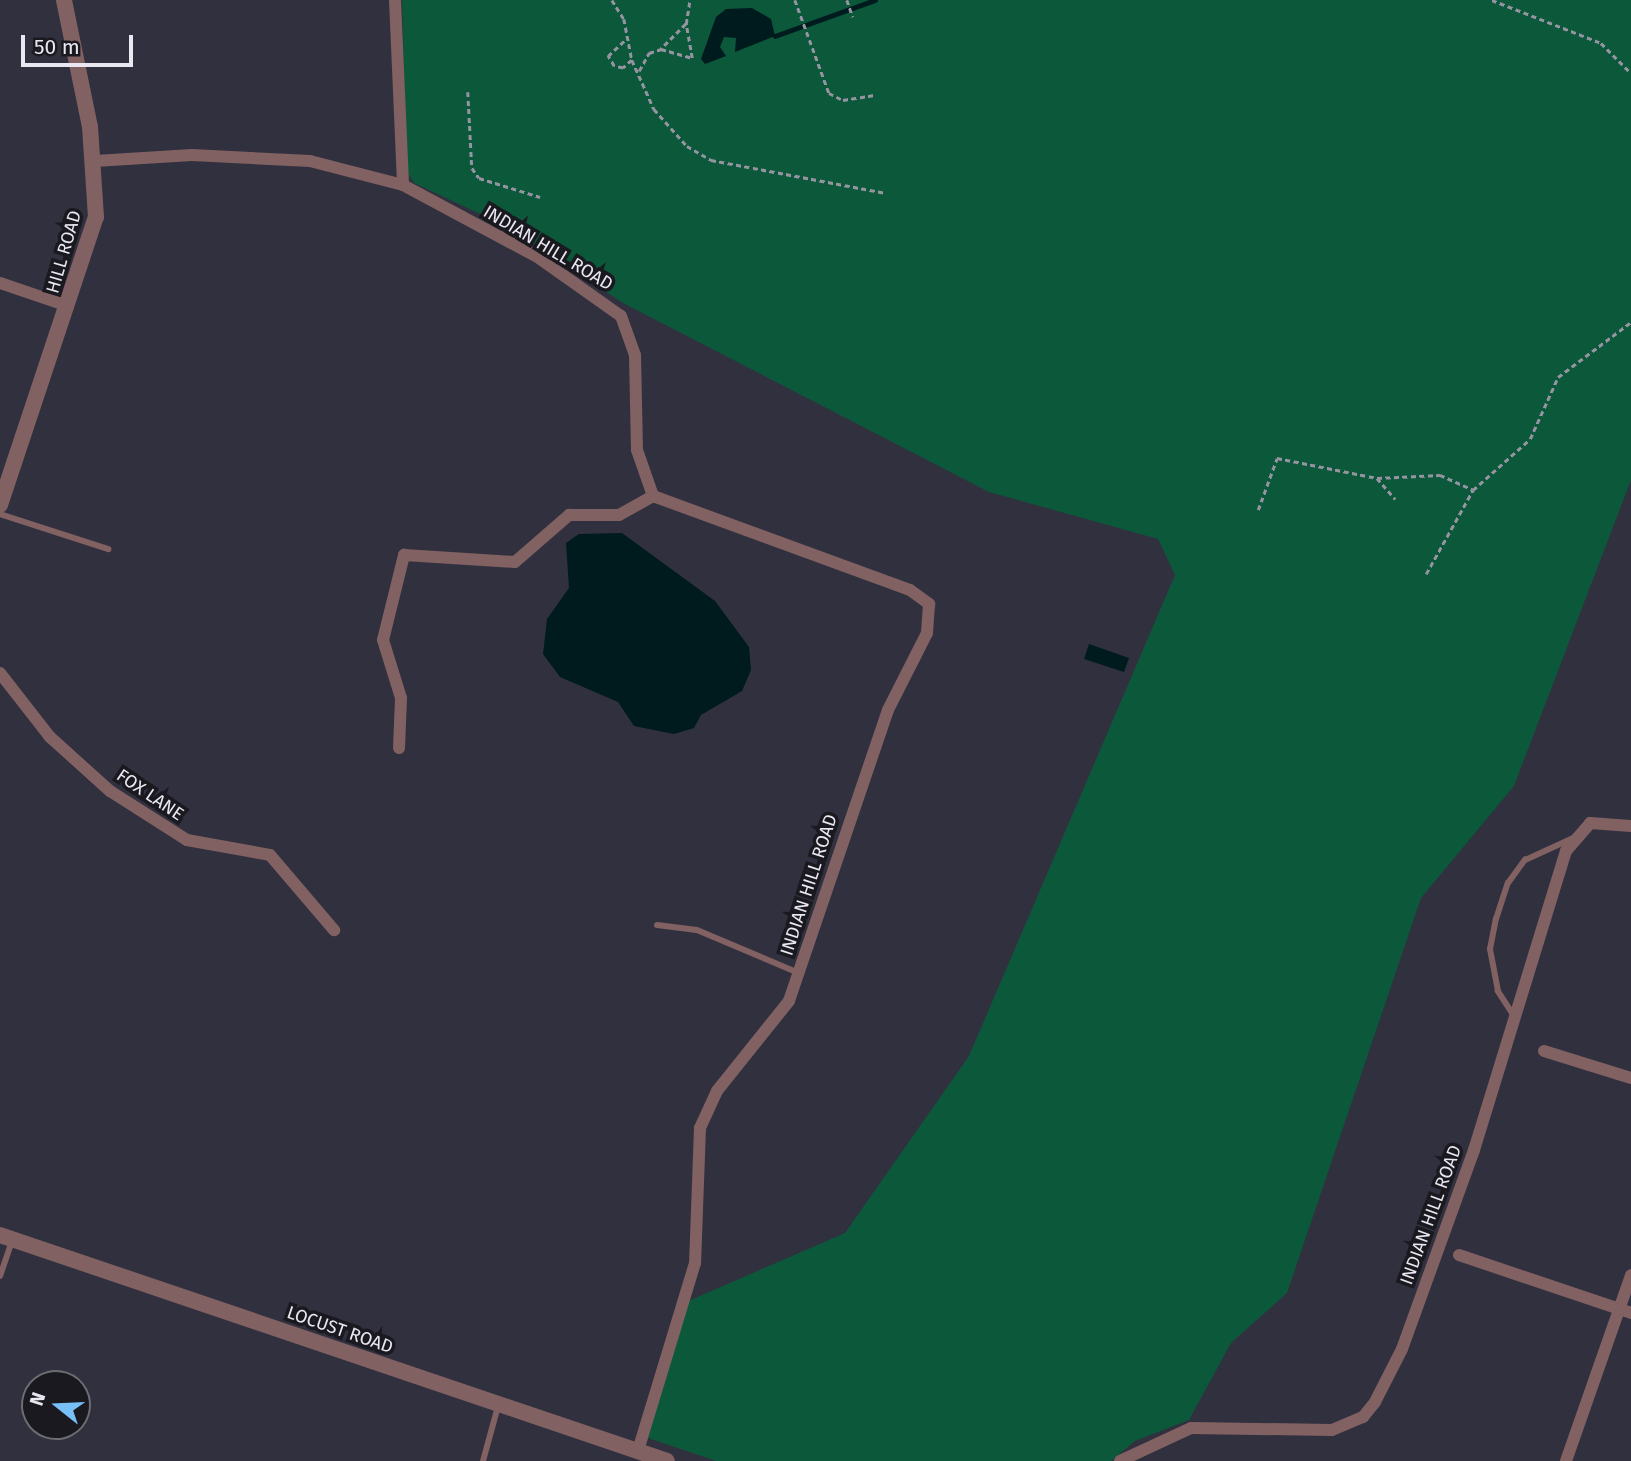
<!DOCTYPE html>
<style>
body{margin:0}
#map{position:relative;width:1631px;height:1461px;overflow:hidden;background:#31303f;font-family:"Fira Sans",sans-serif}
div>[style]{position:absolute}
.green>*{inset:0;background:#0b583a}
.water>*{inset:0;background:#001b1e}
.stream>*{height:4.5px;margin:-2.25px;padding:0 2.25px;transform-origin:2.25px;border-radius:2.25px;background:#001b1e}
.path>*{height:2.5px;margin-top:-1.25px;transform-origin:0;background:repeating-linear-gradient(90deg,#9594a0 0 5px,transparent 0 8.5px)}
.service>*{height:6px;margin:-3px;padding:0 3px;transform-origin:3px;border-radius:3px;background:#816161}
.minor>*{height:12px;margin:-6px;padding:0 6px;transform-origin:6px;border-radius:6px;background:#816161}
.tertiary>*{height:16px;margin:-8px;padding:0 8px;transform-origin:8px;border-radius:8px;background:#816161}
span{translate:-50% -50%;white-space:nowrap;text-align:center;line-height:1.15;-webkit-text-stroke:7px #19191f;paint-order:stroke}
.street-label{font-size:18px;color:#e9e8f2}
.north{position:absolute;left:21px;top:1370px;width:70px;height:70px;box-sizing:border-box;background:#19191f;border:2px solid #6c6c73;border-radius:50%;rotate:288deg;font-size:19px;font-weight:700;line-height:28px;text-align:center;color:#e9e8f2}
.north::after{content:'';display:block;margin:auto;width:24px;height:32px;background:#78bff7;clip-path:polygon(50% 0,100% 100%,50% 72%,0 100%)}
.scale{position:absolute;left:21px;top:35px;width:112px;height:32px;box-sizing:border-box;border:4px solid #e9e8f2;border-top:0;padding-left:9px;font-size:21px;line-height:24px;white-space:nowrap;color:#e9e8f2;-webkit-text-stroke:5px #19191f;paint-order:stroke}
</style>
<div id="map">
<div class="green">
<i style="clip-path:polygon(402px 0,1631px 0,1631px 480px,1514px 786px,1421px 898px,1287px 1293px,1231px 1343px,1189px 1420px,1135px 1441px,1111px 1461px,716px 1461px,648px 1438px,686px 1302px,845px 1233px,969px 1056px,1175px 575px,1158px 539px,989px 492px,623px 303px,508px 227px,414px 183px,407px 172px)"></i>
</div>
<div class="water">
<i style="clip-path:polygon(752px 8px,771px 19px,775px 36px,735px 52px,736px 38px,724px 37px,720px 47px,726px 56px,705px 64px,701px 59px,716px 17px,726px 9px)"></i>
<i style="clip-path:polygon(622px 533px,715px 601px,749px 647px,751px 670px,742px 691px,701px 715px,694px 728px,674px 734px,634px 726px,618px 702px,560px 677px,543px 654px,547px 619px,569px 588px,566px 543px,579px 534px)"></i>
<i style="clip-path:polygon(1089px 644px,1129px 658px,1124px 672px,1084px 659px)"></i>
</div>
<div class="stream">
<i style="left:775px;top:36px;width:106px;rotate:-19.8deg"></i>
</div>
<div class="path">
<i style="left:612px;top:0;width:22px;rotate:58deg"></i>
<i style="left:624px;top:19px;width:42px;rotate:79deg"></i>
<i style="left:632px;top:60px;width:12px;rotate:138deg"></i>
<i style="left:623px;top:68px;width:9px;rotate:-167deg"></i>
<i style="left:614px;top:66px;width:12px;rotate:-121deg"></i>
<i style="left:608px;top:56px;width:26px;rotate:-43deg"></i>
<i style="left:795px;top:0;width:99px;rotate:69.9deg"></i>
<i style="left:829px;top:93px;width:16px;rotate:27deg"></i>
<i style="left:843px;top:100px;width:32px;rotate:-9deg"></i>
<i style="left:847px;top:0;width:18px;rotate:71deg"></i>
<i style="left:1492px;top:0;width:117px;rotate:21.5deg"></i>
<i style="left:1601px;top:43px;width:42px;rotate:45deg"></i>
<i style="left:686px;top:24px;width:24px;rotate:-81deg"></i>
<i style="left:632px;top:60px;width:54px;rotate:65.8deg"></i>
<i style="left:654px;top:109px;width:50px;rotate:48.3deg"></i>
<i style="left:687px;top:146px;width:28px;rotate:30deg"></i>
<i style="left:711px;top:160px;width:178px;rotate:10.7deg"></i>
<i style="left:639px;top:71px;width:21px;rotate:-61deg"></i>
<i style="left:649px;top:53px;width:13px;rotate:-18deg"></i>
<i style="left:661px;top:49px;width:32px;rotate:16deg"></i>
<i style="left:692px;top:58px;width:35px;rotate:-100deg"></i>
<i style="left:686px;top:24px;width:35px;rotate:135deg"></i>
<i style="left:468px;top:92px;width:76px;rotate:87deg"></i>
<i style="left:472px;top:168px;width:12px;rotate:55deg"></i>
<i style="left:479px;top:178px;width:64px;rotate:17.3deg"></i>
<i style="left:1377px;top:478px;width:28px;rotate:49deg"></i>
<i style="left:1258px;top:510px;width:55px;rotate:-69.9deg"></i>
<i style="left:1277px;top:458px;width:102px;rotate:11.3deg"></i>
<i style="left:1377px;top:478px;width:63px;rotate:-2.7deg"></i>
<i style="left:1440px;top:475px;width:36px;rotate:24deg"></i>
<i style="left:1426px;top:574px;width:96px;rotate:-60.8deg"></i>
<i style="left:1473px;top:490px;width:76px;rotate:-41.8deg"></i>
<i style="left:1530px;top:439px;width:68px;rotate:-65.7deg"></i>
<i style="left:1558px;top:377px;width:91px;rotate:-37deg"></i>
</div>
<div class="service">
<i style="left:0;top:514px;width:114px;rotate:18deg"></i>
<i style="left:657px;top:925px;width:40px;rotate:7.1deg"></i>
<i style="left:697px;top:930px;width:111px;rotate:22.9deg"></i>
<i style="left:1514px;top:1016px;width:30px;rotate:-123deg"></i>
<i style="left:1498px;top:991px;width:43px;rotate:-100.8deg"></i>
<i style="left:1490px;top:949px;width:31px;rotate:-79deg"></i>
<i style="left:1496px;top:919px;width:38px;rotate:-72deg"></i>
<i style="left:1508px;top:883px;width:29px;rotate:-54deg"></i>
<i style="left:1525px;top:860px;width:53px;rotate:-24.6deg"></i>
<i style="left:0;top:1276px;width:37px;rotate:-71deg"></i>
<i style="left:483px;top:1461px;width:57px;rotate:-74.7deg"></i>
</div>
<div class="minor">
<i style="left:395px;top:0;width:185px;rotate:87.5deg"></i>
<i style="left:95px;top:161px;width:97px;rotate:-3.5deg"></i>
<i style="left:192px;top:155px;width:118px;rotate:2.9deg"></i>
<i style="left:310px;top:161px;width:96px;rotate:14.5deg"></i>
<i style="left:403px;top:185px;width:154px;rotate:28.2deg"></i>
<i style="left:539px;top:258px;width:100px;rotate:35.3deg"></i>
<i style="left:621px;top:316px;width:41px;rotate:70.3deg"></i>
<i style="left:635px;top:355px;width:95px;rotate:88.8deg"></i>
<i style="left:637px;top:450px;width:49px;rotate:70.8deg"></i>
<i style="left:653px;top:496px;width:274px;rotate:20.1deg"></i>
<i style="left:910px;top:590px;width:24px;rotate:36deg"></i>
<i style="left:929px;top:604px;width:29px;rotate:94deg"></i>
<i style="left:927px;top:633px;width:86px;rotate:116.9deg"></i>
<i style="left:888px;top:710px;width:307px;rotate:108.8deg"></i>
<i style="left:789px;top:1001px;width:115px;rotate:128.7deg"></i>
<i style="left:717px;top:1091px;width:41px;rotate:114.7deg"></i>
<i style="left:700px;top:1128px;width:135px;rotate:92.1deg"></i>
<i style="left:695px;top:1263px;width:196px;rotate:106.9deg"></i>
<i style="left:0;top:283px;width:72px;rotate:18.7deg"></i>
<i style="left:0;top:673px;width:81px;rotate:52deg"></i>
<i style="left:50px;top:737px;width:81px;rotate:42deg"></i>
<i style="left:110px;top:791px;width:91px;rotate:32.5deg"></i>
<i style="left:187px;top:840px;width:84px;rotate:10.2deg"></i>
<i style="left:270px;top:855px;width:99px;rotate:49.5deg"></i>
<i style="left:399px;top:748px;width:50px;rotate:-87.7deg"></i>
<i style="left:401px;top:698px;width:61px;rotate:-107.2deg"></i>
<i style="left:383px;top:640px;width:88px;rotate:-76.1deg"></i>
<i style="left:404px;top:555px;width:111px;rotate:3.6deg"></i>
<i style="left:515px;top:562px;width:72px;rotate:-41deg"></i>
<i style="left:569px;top:515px;width:50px"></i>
<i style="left:619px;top:515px;width:39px;rotate:-29deg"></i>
<i style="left:1544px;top:1051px;width:91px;rotate:17.2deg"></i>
<i style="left:1459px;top:1255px;width:182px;rotate:18.6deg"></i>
<i style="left:1120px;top:1461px;width:78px;rotate:-24.9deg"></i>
<i style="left:1191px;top:1428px;width:141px;rotate:0.8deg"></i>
<i style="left:1332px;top:1430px;width:34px;rotate:-23deg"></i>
<i style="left:1363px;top:1417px;width:19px;rotate:-51deg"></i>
<i style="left:1375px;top:1402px;width:59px;rotate:-63deg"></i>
<i style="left:1402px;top:1349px;width:212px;rotate:-70.1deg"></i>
<i style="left:1474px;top:1150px;width:313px;rotate:-72.9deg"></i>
<i style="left:1566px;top:851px;width:37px;rotate:-49deg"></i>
<i style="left:1590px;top:823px;width:41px;rotate:4.2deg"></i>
<i style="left:1566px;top:1461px;width:197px;rotate:-70.7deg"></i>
</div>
<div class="tertiary">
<i style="left:0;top:505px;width:304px;rotate:-71.6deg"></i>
<i style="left:96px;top:217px;width:90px;rotate:-93.8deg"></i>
<i style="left:90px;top:127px;width:130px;rotate:-101.6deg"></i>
<i style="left:0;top:1235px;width:704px;rotate:18.72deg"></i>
</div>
<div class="street-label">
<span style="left:548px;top:248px;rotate:31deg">INDIAN HILL ROAD</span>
<span style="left:64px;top:252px;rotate:-74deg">HILL ROAD</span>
<span style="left:150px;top:795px;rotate:34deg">FOX LANE</span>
<span style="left:809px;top:885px;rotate:-72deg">INDIAN HILL ROAD</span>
<span style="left:1431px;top:1215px;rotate:-70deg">INDIAN HILL ROAD</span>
<span style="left:340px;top:1330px;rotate:19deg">LOCUST ROAD</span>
</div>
<div class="north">N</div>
<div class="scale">50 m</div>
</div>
